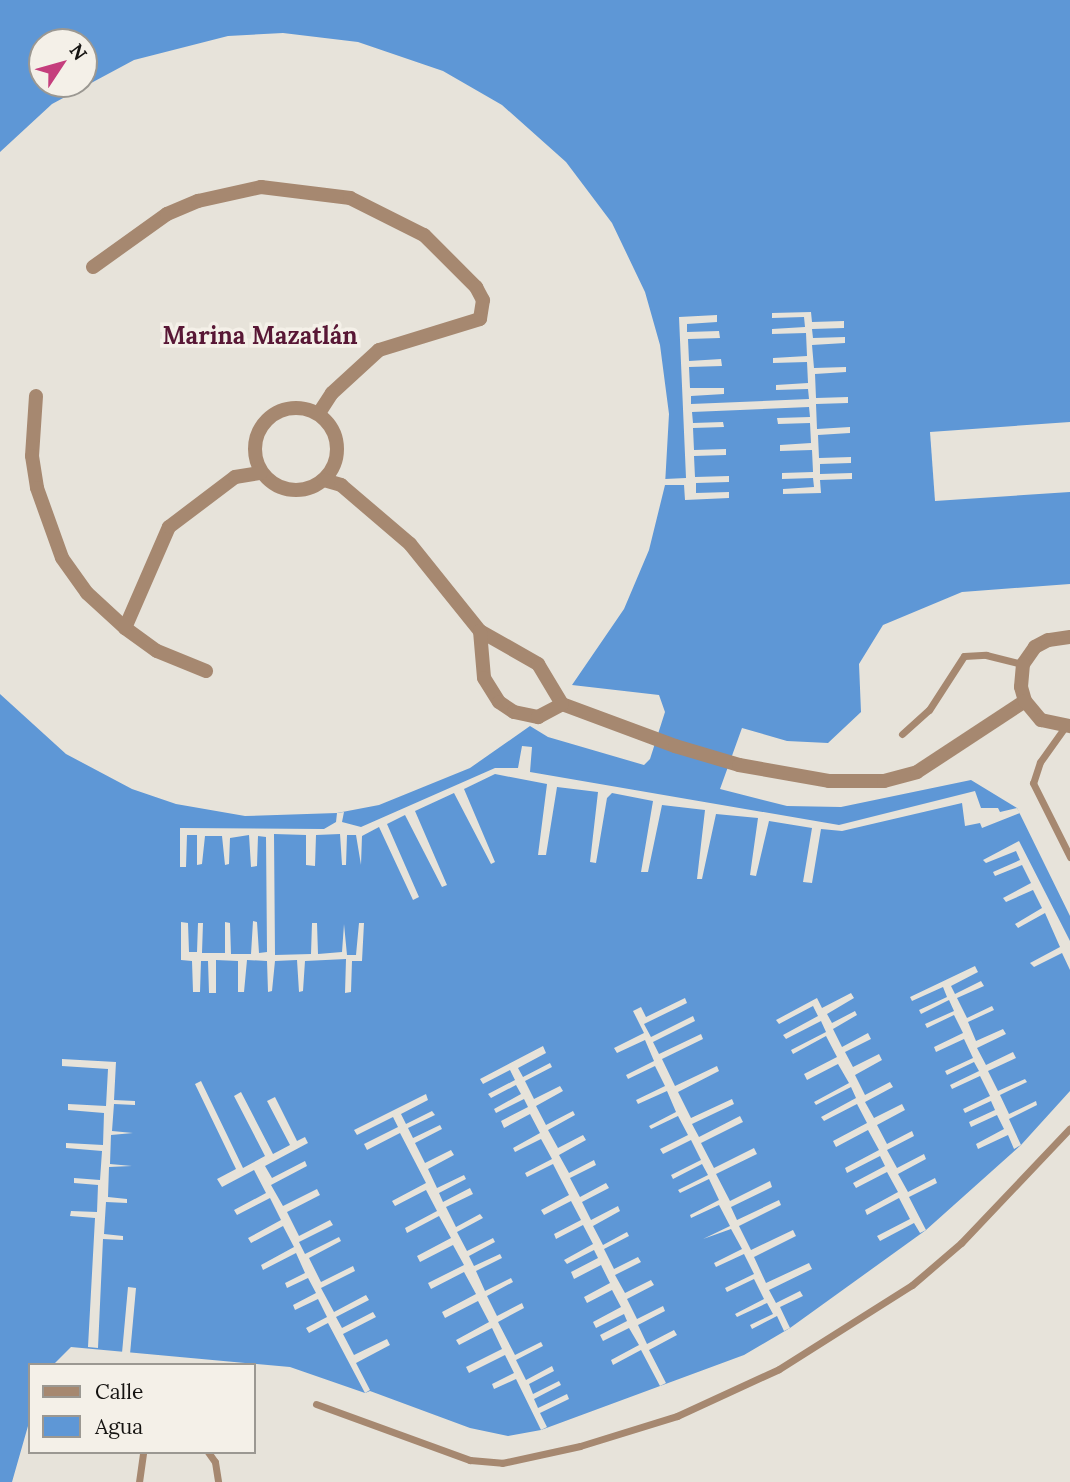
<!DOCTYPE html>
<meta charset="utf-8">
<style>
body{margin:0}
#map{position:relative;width:1070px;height:1482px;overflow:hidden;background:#e7e3da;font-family:Lora,serif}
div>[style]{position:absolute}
.water>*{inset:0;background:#5e97d6}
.pier>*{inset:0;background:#e7e3da}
.service>*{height:7px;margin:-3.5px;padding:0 3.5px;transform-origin:3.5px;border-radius:3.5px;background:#a68870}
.minor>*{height:14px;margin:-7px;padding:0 7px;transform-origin:7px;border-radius:7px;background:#a68870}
.minor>.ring{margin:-7px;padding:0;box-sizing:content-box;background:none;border:14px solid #a68870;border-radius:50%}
span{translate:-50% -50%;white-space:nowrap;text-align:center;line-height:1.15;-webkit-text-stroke:7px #f4f0e8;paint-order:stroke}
.district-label{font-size:24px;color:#581735;font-weight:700}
.legend{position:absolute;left:28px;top:1363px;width:228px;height:91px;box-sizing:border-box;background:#f4f0e8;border:2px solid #9b9892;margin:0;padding:9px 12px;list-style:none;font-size:21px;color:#151311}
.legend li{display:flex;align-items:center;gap:14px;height:35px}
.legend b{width:35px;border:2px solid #9b9892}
.north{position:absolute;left:28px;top:28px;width:70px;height:70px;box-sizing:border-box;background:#f4f0e8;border:2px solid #9b9892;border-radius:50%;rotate:54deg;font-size:19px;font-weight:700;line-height:28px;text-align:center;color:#151311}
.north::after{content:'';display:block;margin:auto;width:24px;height:32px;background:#c53e7d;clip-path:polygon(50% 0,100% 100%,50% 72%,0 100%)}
</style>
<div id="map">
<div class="water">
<i style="clip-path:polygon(evenodd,0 0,1070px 0,1070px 584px,962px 592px,883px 625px,859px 664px,861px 712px,828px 743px,787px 741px,742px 728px,720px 789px,787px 806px,841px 807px,971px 780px,1017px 808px,1070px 916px,1070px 1091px,1021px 1145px,926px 1230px,790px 1328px,744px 1355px,541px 1430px,508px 1436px,470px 1428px,370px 1391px,365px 1393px,290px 1367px,71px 1347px,53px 1365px,30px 1365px,30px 1419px,12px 1482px,0 1482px,0 694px,66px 754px,132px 789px,176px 804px,245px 816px,337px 813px,379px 805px,470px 768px,530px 726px,548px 737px,644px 765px,650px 759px,665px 712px,659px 695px,572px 685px,624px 609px,649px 550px,665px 485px,669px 414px,660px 345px,645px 292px,612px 223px,566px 162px,502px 105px,443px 71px,358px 42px,283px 33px,228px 36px,134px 60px,52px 104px,0 152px,0 0,42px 42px,84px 42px,84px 84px,42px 84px,42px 42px)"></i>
</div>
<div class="pier">
<i style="clip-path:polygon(811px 312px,812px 322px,844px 321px,844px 328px,812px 329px,813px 338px,845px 337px,845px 343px,812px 345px,814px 368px,846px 367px,846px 372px,815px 374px,816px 398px,848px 397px,848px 403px,816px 404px,817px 429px,850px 427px,850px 433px,818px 435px,819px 458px,851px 457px,851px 463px,820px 464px,820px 474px,852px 473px,852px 479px,820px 480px,821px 493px,783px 494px,783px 489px,814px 487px,813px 478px,782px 479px,782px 473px,813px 472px,812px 450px,780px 451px,780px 445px,811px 443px,810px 423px,778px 424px,777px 418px,810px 417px,809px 407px,692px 412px,693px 423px,723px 422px,724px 427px,693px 428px,694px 450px,726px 449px,726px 455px,694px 456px,695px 477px,729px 476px,729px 482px,696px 483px,696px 493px,729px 492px,729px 498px,685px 500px,684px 485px,665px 485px,665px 479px,686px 478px,679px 317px,717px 315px,717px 322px,687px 324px,687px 332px,719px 331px,720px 338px,688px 339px,689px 361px,721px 359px,722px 366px,689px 367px,690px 388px,724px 388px,724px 394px,691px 396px,691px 404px,809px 399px,808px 389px,776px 390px,776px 385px,808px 383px,807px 362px,773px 363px,773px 358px,807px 356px,806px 333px,772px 334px,772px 329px,805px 327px,804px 317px,772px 318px,772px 313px)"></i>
<i style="clip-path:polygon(1070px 422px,1070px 492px,935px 501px,930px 432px)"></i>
<i style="clip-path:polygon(522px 746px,532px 747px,530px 772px,839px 825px,975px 791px,981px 808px,998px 808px,1000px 812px,1017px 808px,1020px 813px,982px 828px,980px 823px,965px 826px,962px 803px,842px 831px,821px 829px,812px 883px,803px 882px,812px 828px,769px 821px,756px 876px,750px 875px,758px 818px,716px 814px,702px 879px,697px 879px,705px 810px,662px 805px,648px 872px,641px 872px,653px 801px,612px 793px,607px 798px,596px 863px,590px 862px,598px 792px,557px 787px,546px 855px,538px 855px,547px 784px,495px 774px,464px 789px,495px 862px,491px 864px,454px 793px,415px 811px,447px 885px,442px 887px,405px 815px,387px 824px,419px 897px,413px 900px,379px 827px,362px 836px,361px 865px,356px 835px,347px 835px,346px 865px,342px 865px,340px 834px,316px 835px,315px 866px,306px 865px,306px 835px,274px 834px,275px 955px,311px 954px,312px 923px,317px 923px,318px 954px,342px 952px,344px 924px,347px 955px,356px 955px,359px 923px,364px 923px,362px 961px,352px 961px,351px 992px,345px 993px,346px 959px,305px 961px,303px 991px,299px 992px,297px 960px,275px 961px,272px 991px,268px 992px,267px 961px,247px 960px,244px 992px,238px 992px,238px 961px,216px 960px,216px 993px,209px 993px,208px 961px,201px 961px,200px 992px,193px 992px,192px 961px,181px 960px,181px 922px,188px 923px,189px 952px,197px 952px,198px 923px,203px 923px,202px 953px,225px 953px,225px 922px,230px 923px,231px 954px,251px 954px,253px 921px,257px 922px,259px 953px,267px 952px,266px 837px,258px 836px,257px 866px,251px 867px,249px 835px,230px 838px,229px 864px,225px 865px,222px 836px,205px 836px,202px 864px,197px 865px,197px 835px,187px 835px,186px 867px,180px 867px,180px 828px,324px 829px,336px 822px,337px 813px,344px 812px,342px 822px,361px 827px,495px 768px,518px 768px)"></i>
<i style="clip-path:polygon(1019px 841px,1070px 941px,1070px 970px,1062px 953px,1034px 967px,1030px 963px,1060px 947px,1045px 913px,1018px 928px,1015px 924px,1042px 908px,1033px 890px,1006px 902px,1003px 898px,1031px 883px,1022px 865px,995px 876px,993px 872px,1020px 860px,1016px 851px,986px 863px,983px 860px)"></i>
<i style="clip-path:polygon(975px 966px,978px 972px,951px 986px,955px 994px,981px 981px,984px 986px,957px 998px,967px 1018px,992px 1006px,994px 1010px,968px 1022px,976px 1041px,1003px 1029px,1006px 1034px,977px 1048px,986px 1065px,1013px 1052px,1016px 1058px,988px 1071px,998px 1091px,1025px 1079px,1027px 1082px,1000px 1095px,1009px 1114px,1036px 1101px,1037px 1105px,1009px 1119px,1021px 1145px,1014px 1149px,1008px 1135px,978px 1149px,976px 1144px,1004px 1129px,997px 1115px,971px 1127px,969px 1122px,995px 1110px,991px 1101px,965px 1113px,963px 1109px,990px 1096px,980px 1076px,952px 1089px,950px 1085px,979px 1071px,974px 1062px,947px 1075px,945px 1071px,973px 1058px,964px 1039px,936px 1052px,934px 1047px,963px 1033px,954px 1015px,927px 1028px,925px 1024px,954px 1011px,949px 1000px,921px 1014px,919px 1010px,947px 997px,943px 987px,912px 1001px,910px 997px)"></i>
<i style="clip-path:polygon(851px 993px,854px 998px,827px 1014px,832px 1023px,855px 1011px,857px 1015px,833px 1029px,842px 1047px,868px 1033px,871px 1039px,845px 1052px,853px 1067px,879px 1054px,882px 1060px,855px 1075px,865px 1095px,890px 1082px,893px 1087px,865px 1102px,874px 1118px,902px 1104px,905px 1110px,877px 1125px,887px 1144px,912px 1131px,914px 1136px,887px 1150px,897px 1168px,924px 1154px,926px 1159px,898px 1174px,908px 1192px,935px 1178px,937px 1183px,909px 1197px,926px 1230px,920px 1233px,914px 1223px,880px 1241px,877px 1236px,910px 1219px,899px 1198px,867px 1215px,865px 1210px,898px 1192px,887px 1172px,856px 1188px,853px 1183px,885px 1166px,880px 1156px,847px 1173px,845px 1168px,879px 1150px,868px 1130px,836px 1147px,833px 1141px,867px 1123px,857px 1104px,824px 1121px,821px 1117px,856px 1098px,851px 1087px,816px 1105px,814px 1102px,849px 1083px,838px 1064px,807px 1080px,804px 1074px,837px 1057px,826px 1036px,793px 1054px,791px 1050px,826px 1032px,821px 1021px,786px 1039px,783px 1035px,818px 1016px,813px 1006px,779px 1024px,776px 1020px,817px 998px,822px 1008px)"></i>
<i style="clip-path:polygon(685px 998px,687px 1003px,644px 1024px,651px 1037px,693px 1016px,695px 1021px,653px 1042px,659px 1054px,701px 1034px,703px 1039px,662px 1059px,675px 1086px,717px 1066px,719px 1071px,678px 1092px,691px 1118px,732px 1099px,734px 1104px,692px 1124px,699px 1137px,740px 1116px,743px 1122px,701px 1143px,714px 1168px,754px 1148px,757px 1154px,716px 1174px,730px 1201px,770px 1181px,772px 1187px,731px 1207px,737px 1220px,779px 1200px,781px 1205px,739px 1226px,751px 1250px,793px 1230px,796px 1236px,754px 1257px,766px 1283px,809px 1263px,812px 1269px,769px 1290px,776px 1303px,800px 1291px,803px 1296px,780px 1307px,790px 1328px,784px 1331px,777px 1316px,752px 1329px,750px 1325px,773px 1314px,767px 1303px,737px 1317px,735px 1314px,764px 1299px,754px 1279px,727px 1292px,725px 1288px,754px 1274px,744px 1254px,716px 1267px,714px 1263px,742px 1249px,731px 1229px,703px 1239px,730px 1226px,719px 1205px,691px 1218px,690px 1215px,719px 1200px,709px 1179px,680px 1193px,678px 1190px,708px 1175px,702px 1164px,673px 1179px,671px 1175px,701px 1160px,691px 1140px,663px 1154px,660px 1149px,688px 1135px,678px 1116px,651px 1129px,649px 1126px,676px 1112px,667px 1091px,638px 1104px,636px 1100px,665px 1086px,655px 1066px,628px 1079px,626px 1075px,654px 1061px,645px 1040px,617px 1053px,614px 1048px,644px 1033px,633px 1011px,641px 1007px,646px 1017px)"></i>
<i style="clip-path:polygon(543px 1046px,546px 1053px,518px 1068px,523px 1077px,550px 1063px,552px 1067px,525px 1081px,534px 1099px,560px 1086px,563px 1091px,536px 1106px,546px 1125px,573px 1111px,575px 1115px,548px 1130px,558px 1148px,583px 1135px,586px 1140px,559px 1155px,569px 1173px,594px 1160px,596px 1165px,570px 1178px,580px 1197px,606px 1183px,609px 1188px,582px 1202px,591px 1220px,618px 1206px,620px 1211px,593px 1226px,603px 1245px,627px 1232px,629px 1236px,604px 1249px,614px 1269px,638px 1257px,641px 1262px,615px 1275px,625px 1293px,651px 1280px,654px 1285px,627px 1299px,637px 1319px,663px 1306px,665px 1311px,638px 1325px,647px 1344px,674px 1330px,677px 1335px,649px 1350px,666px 1383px,660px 1386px,641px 1350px,613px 1365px,611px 1360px,639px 1345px,629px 1328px,603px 1341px,600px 1335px,627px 1321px,624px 1314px,596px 1328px,593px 1322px,621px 1307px,612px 1290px,587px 1303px,584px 1297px,610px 1283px,601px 1265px,574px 1279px,571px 1272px,598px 1258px,594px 1250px,567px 1264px,564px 1260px,593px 1244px,583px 1225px,556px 1239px,554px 1234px,581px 1220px,571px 1201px,544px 1215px,541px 1210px,569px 1195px,553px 1164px,527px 1177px,525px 1173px,552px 1159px,541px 1139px,515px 1152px,513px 1148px,540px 1133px,530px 1114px,504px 1128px,501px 1121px,528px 1107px,524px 1099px,496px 1113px,494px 1109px,521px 1094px,516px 1085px,491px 1098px,488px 1094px,515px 1080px,510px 1070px,483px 1084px,480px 1079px)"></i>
<i style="clip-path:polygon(62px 1059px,116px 1062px,114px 1100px,135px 1101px,135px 1105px,114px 1104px,112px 1131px,133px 1133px,111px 1135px,110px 1164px,132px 1166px,109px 1167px,108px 1197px,127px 1199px,127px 1203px,106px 1202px,104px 1234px,123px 1236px,123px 1240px,103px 1239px,98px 1348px,88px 1347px,95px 1218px,70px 1216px,71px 1211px,97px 1212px,98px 1185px,74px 1183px,74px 1178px,100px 1180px,102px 1151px,66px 1148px,66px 1143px,103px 1145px,104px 1113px,68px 1110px,68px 1104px,106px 1106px,108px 1069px,62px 1066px)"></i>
<i style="clip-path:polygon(201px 1081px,243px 1168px,265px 1156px,234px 1096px,241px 1092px,273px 1154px,290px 1145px,267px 1101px,275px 1097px,297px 1141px,305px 1137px,308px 1143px,265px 1166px,272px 1178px,305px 1161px,307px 1166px,271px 1185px,283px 1206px,317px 1189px,320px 1195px,287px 1212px,299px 1236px,330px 1220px,333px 1225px,299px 1242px,305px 1254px,339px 1237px,341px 1241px,309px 1258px,321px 1282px,353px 1266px,355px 1271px,321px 1288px,334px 1312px,366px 1295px,369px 1300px,336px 1317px,342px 1328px,373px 1312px,376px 1317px,343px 1334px,354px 1355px,387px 1339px,390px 1345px,356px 1363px,370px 1390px,365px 1393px,328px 1323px,309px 1333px,306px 1328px,327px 1317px,318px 1299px,295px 1310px,293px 1305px,316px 1293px,308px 1278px,287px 1288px,285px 1283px,305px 1273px,296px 1253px,263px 1270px,261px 1265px,294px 1247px,283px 1226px,251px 1243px,248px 1238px,281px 1220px,270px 1198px,237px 1215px,234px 1210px,266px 1193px,254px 1170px,222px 1187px,217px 1179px,236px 1169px,195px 1084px)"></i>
<i style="clip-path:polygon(426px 1094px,428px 1100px,401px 1114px,406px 1124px,432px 1111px,435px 1115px,408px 1128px,413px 1138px,440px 1125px,442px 1129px,415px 1143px,425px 1163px,451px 1150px,454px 1155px,428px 1169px,437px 1188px,464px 1175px,466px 1179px,439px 1193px,443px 1202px,470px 1188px,473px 1194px,446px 1207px,456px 1227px,480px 1214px,483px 1218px,457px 1232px,467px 1251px,493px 1238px,495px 1242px,469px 1256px,474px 1266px,500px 1254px,502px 1258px,476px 1271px,485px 1291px,511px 1278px,513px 1282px,487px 1296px,497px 1316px,522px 1303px,524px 1308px,498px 1322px,515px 1355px,541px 1342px,543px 1346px,516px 1360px,526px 1380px,552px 1366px,554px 1371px,529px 1384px,533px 1394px,559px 1381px,561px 1385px,534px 1399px,538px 1408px,567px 1394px,569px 1399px,540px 1413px,547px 1427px,541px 1430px,516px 1379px,494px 1389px,492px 1384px,514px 1373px,505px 1355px,469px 1373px,466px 1367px,502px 1349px,492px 1328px,459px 1345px,456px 1340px,489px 1322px,478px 1301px,445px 1318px,442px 1312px,476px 1294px,464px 1272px,431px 1289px,428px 1283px,464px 1265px,453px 1245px,420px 1262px,417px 1256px,451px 1238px,439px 1216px,407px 1233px,405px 1228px,437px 1211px,426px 1190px,395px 1206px,392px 1201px,426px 1183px,400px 1133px,367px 1150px,364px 1144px,398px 1127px,393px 1117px,357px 1135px,354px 1130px)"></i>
<i style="clip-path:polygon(128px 1287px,136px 1288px,130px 1354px,122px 1353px)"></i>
</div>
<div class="service">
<i style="left:1065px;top:727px;width:43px;rotate:125.5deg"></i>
<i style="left:1040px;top:762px;width:22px;rotate:108deg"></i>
<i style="left:1033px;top:783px;width:83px;rotate:63.4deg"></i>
<i style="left:902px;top:734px;width:36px;rotate:-42deg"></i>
<i style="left:929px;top:710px;width:64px;rotate:-57.1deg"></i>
<i style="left:964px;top:656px;width:22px;rotate:-3deg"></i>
<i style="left:986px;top:655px;width:38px;rotate:14deg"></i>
<i style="left:316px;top:1404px;width:164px;rotate:20deg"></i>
<i style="left:470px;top:1460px;width:32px;rotate:5deg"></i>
<i style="left:502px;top:1463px;width:80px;rotate:-12.3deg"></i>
<i style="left:580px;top:1446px;width:102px;rotate:-17.2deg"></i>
<i style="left:677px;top:1416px;width:112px;rotate:-24.7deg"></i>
<i style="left:779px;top:1369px;width:157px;rotate:-32.3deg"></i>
<i style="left:912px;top:1285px;width:65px;rotate:-40.6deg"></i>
<i style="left:961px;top:1243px;width:158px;rotate:-46.5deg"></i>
<i style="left:208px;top:1452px;width:12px;rotate:55deg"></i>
<i style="left:215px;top:1462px;width:20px;rotate:81deg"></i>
<i style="left:139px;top:1482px;width:30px;rotate:-82deg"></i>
</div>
<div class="minor">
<i style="left:93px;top:267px;width:91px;rotate:-35.6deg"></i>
<i style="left:167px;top:214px;width:34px;rotate:-23deg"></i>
<i style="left:198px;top:201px;width:65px;rotate:-12.5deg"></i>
<i style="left:261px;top:187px;width:90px;rotate:7deg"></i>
<i style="left:350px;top:198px;width:83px;rotate:26.6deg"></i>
<i style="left:424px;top:235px;width:74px;rotate:45deg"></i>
<i style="left:476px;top:287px;width:15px;rotate:62deg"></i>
<i style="left:483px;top:300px;width:19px;rotate:99deg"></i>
<i style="left:480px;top:319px;width:106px;rotate:162.9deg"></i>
<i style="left:379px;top:350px;width:64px;rotate:137.5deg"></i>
<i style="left:332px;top:393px;width:24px;rotate:123deg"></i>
<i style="left:36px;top:396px;width:60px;rotate:93.8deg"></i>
<i style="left:32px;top:456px;width:32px;rotate:81deg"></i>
<i style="left:37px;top:488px;width:74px;rotate:70.3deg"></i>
<i style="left:62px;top:558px;width:43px;rotate:54.5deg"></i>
<i style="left:87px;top:593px;width:52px;rotate:42.6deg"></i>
<i style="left:125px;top:628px;width:39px;rotate:36deg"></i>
<i style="left:157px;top:651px;width:53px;rotate:22.2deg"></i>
<i class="ring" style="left:255px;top:408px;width:68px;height:68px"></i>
<i style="left:324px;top:480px;width:18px;rotate:16deg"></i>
<i style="left:341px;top:485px;width:91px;rotate:40.5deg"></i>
<i style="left:410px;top:544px;width:112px;rotate:51.2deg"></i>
<i style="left:480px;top:631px;width:67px;rotate:29.6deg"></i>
<i style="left:538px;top:664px;width:47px;rotate:59deg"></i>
<i style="left:562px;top:704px;width:121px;rotate:20.4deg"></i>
<i style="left:675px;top:746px;width:67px;rotate:16.5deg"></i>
<i style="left:739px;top:765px;width:91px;rotate:10.1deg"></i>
<i style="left:829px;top:781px;width:55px"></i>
<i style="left:884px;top:781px;width:34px;rotate:-15deg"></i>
<i style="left:917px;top:772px;width:129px;rotate:-33.3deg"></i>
<i style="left:125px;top:628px;width:110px;rotate:-66.5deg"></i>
<i style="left:169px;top:527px;width:83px;rotate:-37.1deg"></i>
<i style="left:235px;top:477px;width:26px;rotate:-9deg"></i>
<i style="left:480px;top:631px;width:47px;rotate:85.1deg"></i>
<i style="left:484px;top:678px;width:28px;rotate:58deg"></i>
<i style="left:499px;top:702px;width:18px;rotate:34deg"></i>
<i style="left:514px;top:712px;width:25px;rotate:12deg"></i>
<i style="left:538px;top:717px;width:27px;rotate:-28deg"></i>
<i style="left:1070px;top:637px;width:22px;rotate:172deg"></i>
<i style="left:1048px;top:640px;width:15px;rotate:152deg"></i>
<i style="left:1035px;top:647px;width:21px;rotate:125deg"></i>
<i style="left:1023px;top:664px;width:23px;rotate:95deg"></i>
<i style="left:1021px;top:687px;width:15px;rotate:74deg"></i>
<i style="left:1025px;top:701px;width:25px;rotate:50deg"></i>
<i style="left:1041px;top:720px;width:30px;rotate:12deg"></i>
</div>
<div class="district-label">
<span style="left:260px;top:336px">Marina Mazatlán</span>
</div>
<ul class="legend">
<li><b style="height:9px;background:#a68870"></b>Calle</li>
<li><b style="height:19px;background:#5e97d6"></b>Agua</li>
</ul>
<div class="north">N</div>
</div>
